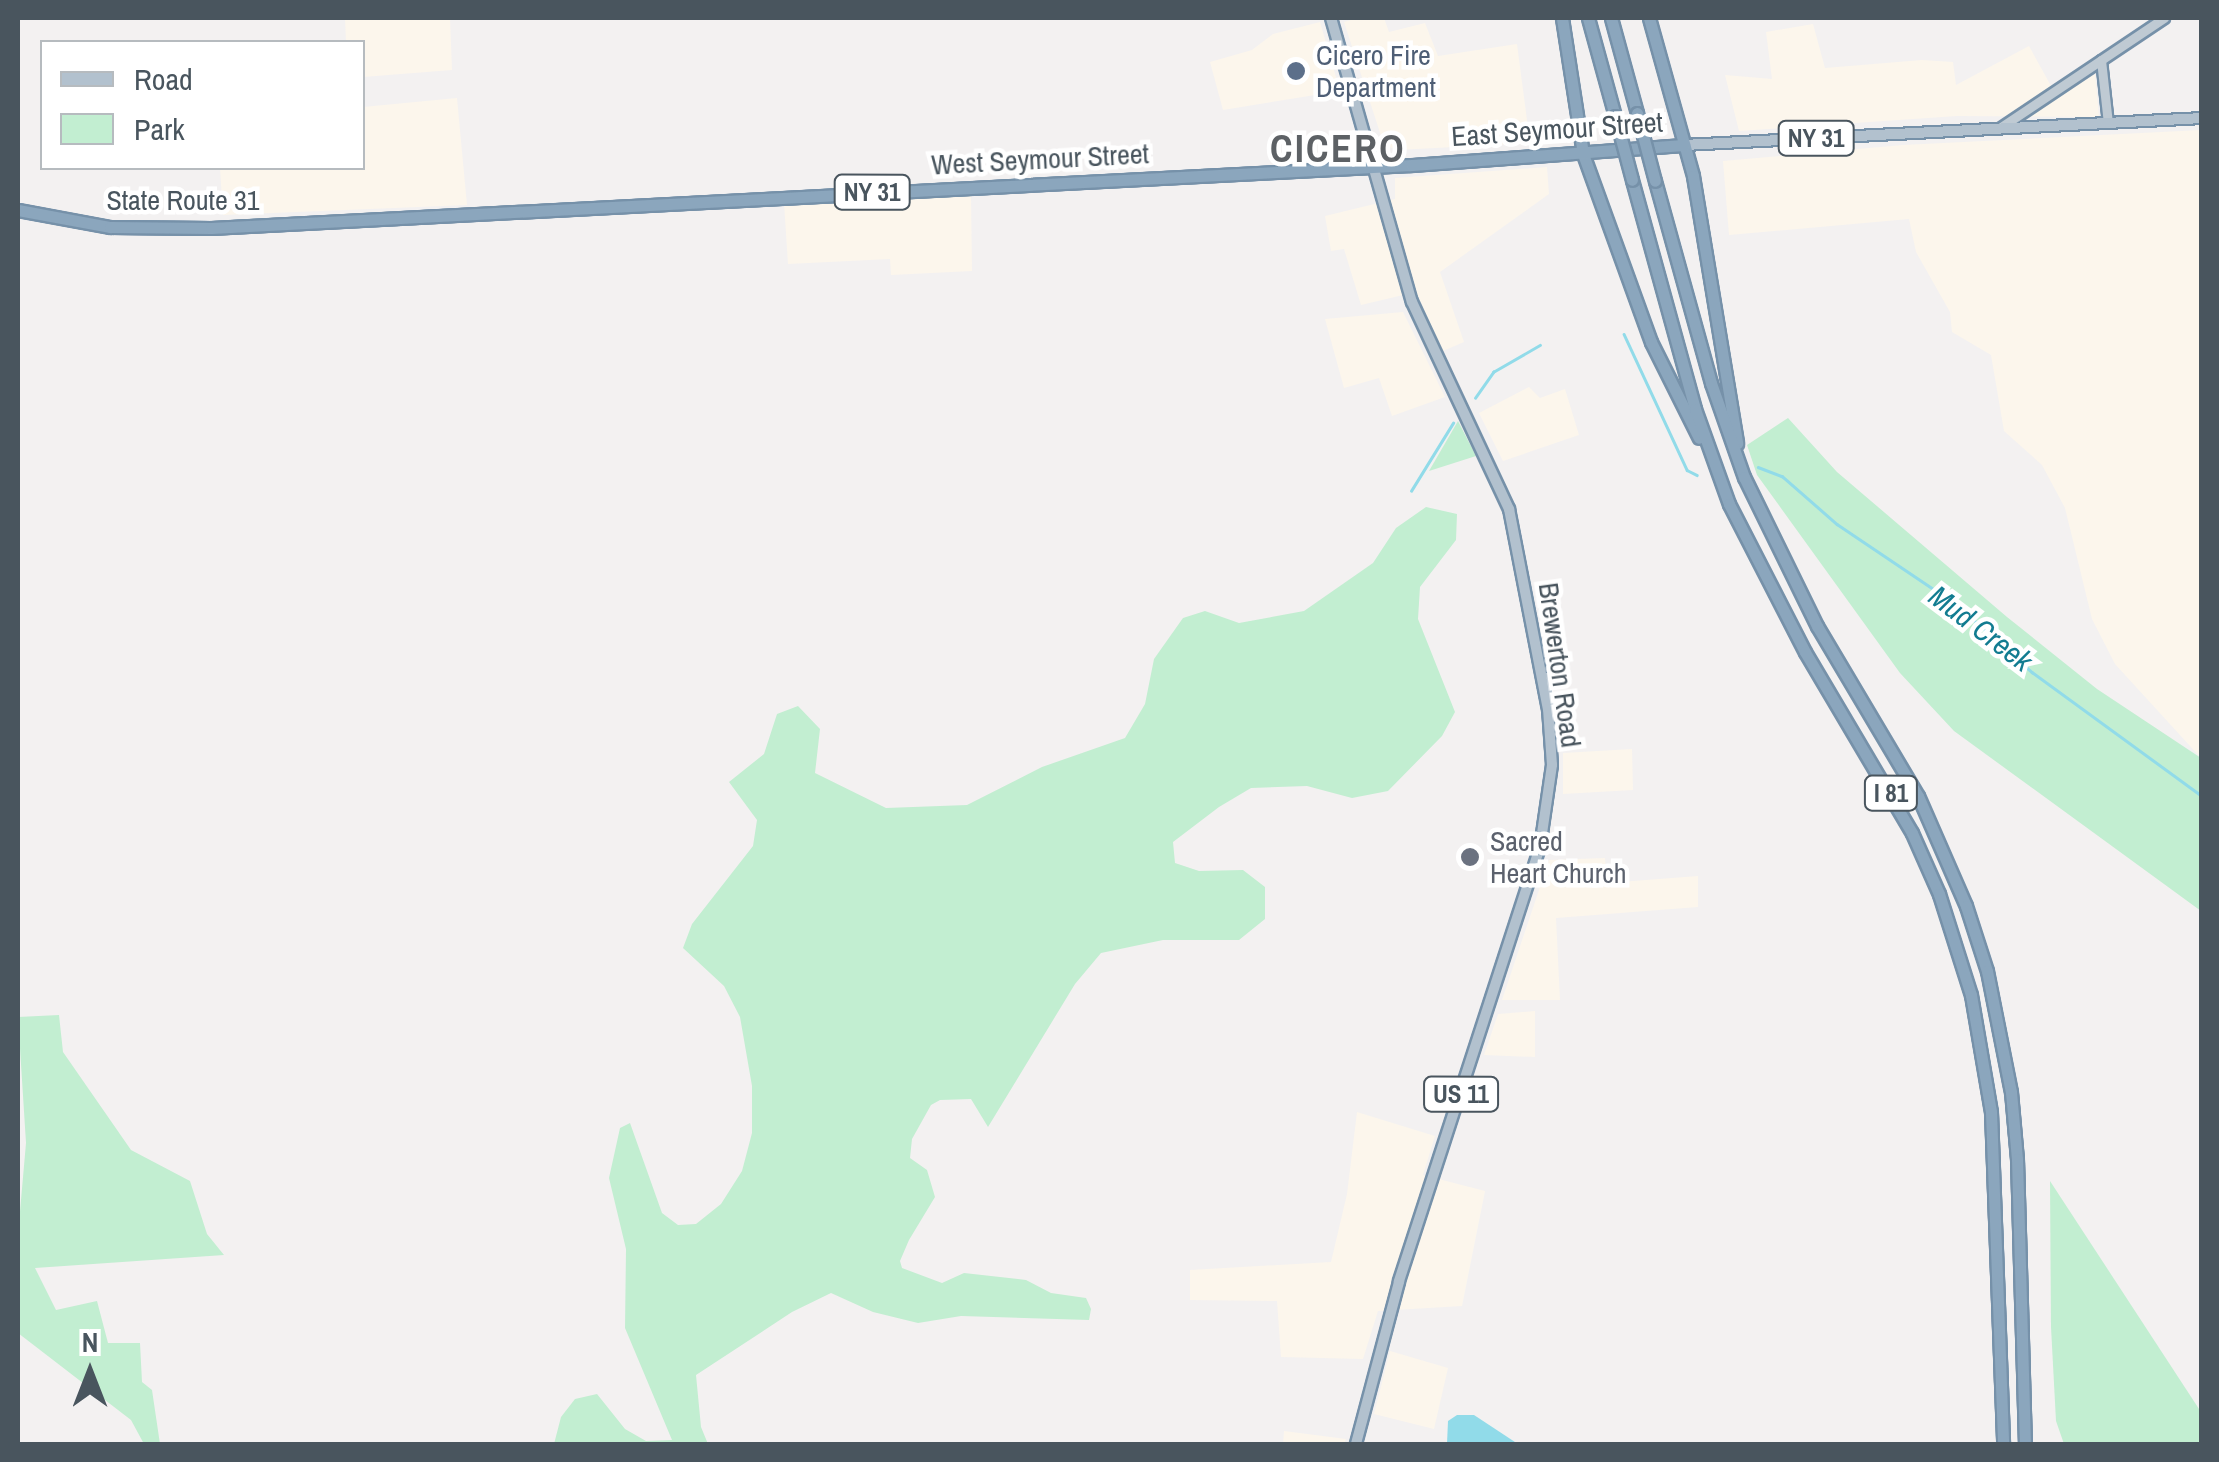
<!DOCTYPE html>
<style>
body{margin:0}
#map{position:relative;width:2219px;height:1462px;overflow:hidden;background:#f3f1f1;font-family:"Archivo Narrow",sans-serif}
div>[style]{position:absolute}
.commercial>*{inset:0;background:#fcf6ec}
.green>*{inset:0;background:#c2eed1}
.water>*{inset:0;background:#91dbe9}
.stream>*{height:2.5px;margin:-1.25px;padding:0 1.25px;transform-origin:1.25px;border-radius:1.25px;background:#91dbe9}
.roads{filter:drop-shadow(2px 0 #7691a9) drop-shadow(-2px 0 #7691a9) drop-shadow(0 2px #7691a9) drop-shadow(0 -2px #7691a9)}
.secondary>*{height:9px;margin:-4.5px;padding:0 4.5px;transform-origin:4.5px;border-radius:4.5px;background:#bfcad3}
.primary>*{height:10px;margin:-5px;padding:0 5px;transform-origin:5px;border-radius:5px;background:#b2c1ce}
.highway>*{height:11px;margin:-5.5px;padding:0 5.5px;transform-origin:5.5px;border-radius:5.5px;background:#8ba6bd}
.bridges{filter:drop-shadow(2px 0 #7691a9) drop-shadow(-2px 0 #7691a9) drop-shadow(0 2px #7691a9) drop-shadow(0 -2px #7691a9)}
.highway-bridge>*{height:11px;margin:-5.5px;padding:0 5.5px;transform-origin:5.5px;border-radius:5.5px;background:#8ba6bd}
.dots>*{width:28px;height:28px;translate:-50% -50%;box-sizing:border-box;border:5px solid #fff;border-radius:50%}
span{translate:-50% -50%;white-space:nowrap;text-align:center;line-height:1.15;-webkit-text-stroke:9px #fff;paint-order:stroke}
.shield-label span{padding:2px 8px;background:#fff;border:2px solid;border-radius:8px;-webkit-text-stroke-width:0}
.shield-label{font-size:25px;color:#49555e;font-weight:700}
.service-label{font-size:28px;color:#4e5e75}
.left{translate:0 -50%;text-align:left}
.street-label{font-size:28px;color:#49555e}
.worship-label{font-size:28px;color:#5b616d}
.water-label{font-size:30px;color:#127c91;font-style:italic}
.district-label{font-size:38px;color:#5d6165;font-weight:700;letter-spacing:2.5px}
.frame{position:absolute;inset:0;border:20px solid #49555e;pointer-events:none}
.legend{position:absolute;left:40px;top:40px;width:325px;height:130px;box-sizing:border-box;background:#fff;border:2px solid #b6bbbf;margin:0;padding:12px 18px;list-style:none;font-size:30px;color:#49555e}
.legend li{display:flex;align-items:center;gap:20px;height:50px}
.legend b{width:50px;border:2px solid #b6bbbf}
.north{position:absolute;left:40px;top:1322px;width:100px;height:100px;-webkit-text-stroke:8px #fff;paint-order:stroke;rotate:0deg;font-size:28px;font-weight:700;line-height:40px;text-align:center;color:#49555e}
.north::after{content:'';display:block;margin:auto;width:35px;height:45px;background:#49555e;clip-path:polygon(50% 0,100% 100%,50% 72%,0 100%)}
</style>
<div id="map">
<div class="commercial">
<i style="clip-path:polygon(345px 18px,450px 18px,452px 70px,363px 77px,362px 42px,346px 42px)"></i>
<i style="clip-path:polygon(1358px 18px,1384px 18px,1389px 32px,1425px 23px,1438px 56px,1517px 44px,1530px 143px,1397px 150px,1384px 145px,1344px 22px)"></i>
<i style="clip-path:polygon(1320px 22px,1340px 91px,1223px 110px,1210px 62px,1252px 50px,1273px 34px)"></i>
<i style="clip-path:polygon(1813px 24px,1825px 68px,1922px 60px,1953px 62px,1956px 85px,2029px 46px,2056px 95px,2095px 74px,2099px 117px,1957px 116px,1739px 131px,1725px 75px,1772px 79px,1766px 32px)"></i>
<i style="clip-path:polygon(457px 98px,467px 205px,223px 215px,220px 168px,362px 168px,363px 107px)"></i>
<i style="clip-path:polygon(2201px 130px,2201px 758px,2115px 664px,2092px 619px,2065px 508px,2042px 465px,2004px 431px,1991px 355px,1952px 332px,1950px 312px,1916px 252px,1909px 219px,1729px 235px,1723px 161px,1903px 145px)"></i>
<i style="clip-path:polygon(1547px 167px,1549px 194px,1440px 272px,1464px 342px,1443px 351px,1416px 292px,1361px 305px,1344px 249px,1331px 251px,1325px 216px,1395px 199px,1395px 178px)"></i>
<i style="clip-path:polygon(971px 195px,972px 271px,891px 275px,890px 259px,788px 264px,784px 203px)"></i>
<i style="clip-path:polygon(1403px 312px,1445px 397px,1392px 416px,1379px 378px,1344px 388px,1325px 319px)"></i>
<i style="clip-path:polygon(1529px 387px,1540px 398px,1565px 389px,1579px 435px,1503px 461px,1479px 413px)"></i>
<i style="clip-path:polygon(1632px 749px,1633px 790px,1563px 794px,1563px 753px)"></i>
<i style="clip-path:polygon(1605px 858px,1607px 883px,1698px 876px,1698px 907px,1556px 918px,1560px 1000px,1502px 1000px,1549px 860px)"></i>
<i style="clip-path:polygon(1535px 1011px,1535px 1057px,1484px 1055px,1498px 1014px)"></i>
<i style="clip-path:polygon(1357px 1112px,1435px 1136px,1423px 1175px,1485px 1191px,1462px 1306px,1378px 1311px,1363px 1359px,1281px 1357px,1277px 1301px,1190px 1300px,1190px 1270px,1331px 1262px,1347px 1194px)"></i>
<i style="clip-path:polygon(1390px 1351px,1448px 1368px,1434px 1429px,1374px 1414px)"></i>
<i style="clip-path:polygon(1284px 1431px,1346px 1439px,1344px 1444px,1283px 1444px)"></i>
</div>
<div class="green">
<i style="clip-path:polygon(1788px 418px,1837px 472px,2007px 617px,2097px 689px,2201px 758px,2201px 911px,1954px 731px,1900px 673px,1757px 475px,1747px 445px)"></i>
<i style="clip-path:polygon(1458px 421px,1476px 456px,1429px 471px)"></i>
<i style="clip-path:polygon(1426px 507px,1457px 514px,1456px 540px,1420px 587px,1418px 619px,1455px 712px,1442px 736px,1388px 791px,1352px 798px,1307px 786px,1251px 788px,1219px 807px,1173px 842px,1175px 863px,1199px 871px,1243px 870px,1265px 887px,1265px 919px,1239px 940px,1163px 940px,1101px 953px,1075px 984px,988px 1127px,971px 1099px,940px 1100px,931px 1105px,912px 1139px,910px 1158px,927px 1170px,935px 1197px,909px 1240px,900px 1261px,902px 1268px,942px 1283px,964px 1273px,1026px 1280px,1051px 1293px,1086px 1298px,1091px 1309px,1089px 1320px,961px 1316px,918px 1323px,873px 1312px,831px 1293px,792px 1312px,696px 1375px,701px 1427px,708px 1444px,554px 1444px,561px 1417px,575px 1399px,597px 1394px,625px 1429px,646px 1441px,672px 1440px,625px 1328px,626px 1249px,609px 1178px,620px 1128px,630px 1123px,662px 1213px,678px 1225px,696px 1224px,721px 1204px,742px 1171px,752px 1133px,752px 1086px,740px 1017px,724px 986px,683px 948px,692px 924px,753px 846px,757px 820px,729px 782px,764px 754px,777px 714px,798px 706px,820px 729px,815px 773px,886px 808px,967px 805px,1042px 767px,1125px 738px,1145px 704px,1154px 659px,1183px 618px,1205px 611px,1239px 623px,1304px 611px,1373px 563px,1396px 528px)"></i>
<i style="clip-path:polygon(59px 1015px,63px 1052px,131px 1150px,190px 1181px,207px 1234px,224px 1255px,35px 1268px,56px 1310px,97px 1301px,108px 1343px,140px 1343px,142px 1382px,152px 1390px,160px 1444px,144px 1444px,131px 1420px,18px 1333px,18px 1234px,26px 1143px,18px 1017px)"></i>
<i style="clip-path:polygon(2050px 1181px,2201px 1412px,2201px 1444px,2064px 1444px,2056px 1421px,2051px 1327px)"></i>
</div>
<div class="water">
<i style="clip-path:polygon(1457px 1415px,1474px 1415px,1518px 1444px,1447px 1444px,1448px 1421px)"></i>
</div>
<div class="stream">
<i style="left:1624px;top:334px;width:150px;rotate:65.1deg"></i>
<i style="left:1687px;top:470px;width:11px;rotate:27deg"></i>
<i style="left:1475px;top:398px;width:32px;rotate:-55deg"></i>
<i style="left:1493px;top:372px;width:54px;rotate:-29.9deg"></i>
<i style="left:1758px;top:467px;width:26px;rotate:21deg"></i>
<i style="left:1782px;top:476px;width:73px;rotate:41.1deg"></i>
<i style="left:1837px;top:524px;width:145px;rotate:34deg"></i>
<i style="left:1957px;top:605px;width:101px;rotate:41.8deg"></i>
<i style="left:2032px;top:672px;width:210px;rotate:36.1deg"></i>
<i style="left:1411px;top:491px;width:80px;rotate:-58.3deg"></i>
</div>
<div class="roads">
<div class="secondary">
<i style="left:2101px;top:60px;width:63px;rotate:83.7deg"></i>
<i style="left:1998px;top:129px;width:200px;rotate:-33.8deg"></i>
</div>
<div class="primary">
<i style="left:1331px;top:18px;width:295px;rotate:74.1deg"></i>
<i style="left:1412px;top:302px;width:229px;rotate:64.9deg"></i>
<i style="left:1509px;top:509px;width:204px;rotate:79deg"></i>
<i style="left:1548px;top:709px;width:56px;rotate:85.9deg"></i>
<i style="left:1552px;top:765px;width:83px;rotate:98.3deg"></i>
<i style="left:1540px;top:847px;width:457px;rotate:108deg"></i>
<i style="left:1399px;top:1282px;width:168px;rotate:104.9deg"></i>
<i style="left:1684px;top:145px;width:519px;rotate:-2.98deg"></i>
</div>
<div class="highway">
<i style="left:1562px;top:18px;width:138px;rotate:81.2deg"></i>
<i style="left:1583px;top:154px;width:200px;rotate:70.1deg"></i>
<i style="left:1651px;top:342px;width:107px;rotate:63.4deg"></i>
<i style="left:1588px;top:18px;width:102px;rotate:74.6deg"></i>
<i style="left:1611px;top:18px;width:98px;rotate:74.7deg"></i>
<i style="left:1649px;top:18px;width:164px;rotate:74.4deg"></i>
<i style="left:1693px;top:176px;width:271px;rotate:80.6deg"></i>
<i style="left:1632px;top:180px;width:238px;rotate:74.6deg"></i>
<i style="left:1695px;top:409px;width:101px;rotate:70.3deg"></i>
<i style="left:1729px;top:504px;width:166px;rotate:62.8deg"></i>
<i style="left:1805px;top:652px;width:210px;rotate:59.4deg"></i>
<i style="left:1912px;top:833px;width:67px;rotate:66.1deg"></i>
<i style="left:1939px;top:894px;width:106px;rotate:72.4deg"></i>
<i style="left:1971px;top:995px;width:119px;rotate:80.3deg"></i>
<i style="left:1991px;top:1112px;width:332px;rotate:87.9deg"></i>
<i style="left:1655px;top:181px;width:210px;rotate:74.5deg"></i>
<i style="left:1711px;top:383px;width:100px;rotate:70.7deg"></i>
<i style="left:1744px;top:477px;width:166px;rotate:63.9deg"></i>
<i style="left:1817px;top:626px;width:198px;rotate:59.3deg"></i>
<i style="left:1918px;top:796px;width:120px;rotate:66.4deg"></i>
<i style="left:1966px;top:906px;width:68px;rotate:72.1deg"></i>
<i style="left:1987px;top:971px;width:123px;rotate:78.8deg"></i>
<i style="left:2011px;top:1092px;width:67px;rotate:84.9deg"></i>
<i style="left:2017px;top:1159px;width:285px;rotate:88.4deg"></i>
<i style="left:18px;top:210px;width:94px;rotate:10.5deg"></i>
<i style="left:110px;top:227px;width:101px;rotate:0.6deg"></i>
<i style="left:211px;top:228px;width:1202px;rotate:-3.01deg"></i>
<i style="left:1411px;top:165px;width:274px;rotate:-4.2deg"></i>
</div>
</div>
<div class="bridges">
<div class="highway-bridge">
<i style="left:1637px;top:113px;width:70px;rotate:75.2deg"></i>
<i style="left:1615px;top:116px;width:66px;rotate:75.1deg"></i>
</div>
</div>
<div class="dots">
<i style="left:1296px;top:71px;background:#5c6f8a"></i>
<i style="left:1470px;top:857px;background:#6b7280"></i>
</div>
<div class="shield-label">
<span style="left:1816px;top:138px">NY 31</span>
<span style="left:872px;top:192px">NY 31</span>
<span style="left:1891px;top:793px">I 81</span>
<span style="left:1461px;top:1094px">US 11</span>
</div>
<div class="service-label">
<span class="left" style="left:1316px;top:71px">Cicero Fire<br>Department</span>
</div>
<div class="street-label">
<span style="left:1557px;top:129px;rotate:-4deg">East Seymour Street</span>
<span style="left:1040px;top:159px;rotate:-3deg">West Seymour Street</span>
<span style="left:183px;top:200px">State Route 31</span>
<span style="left:1560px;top:665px;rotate:82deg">Brewerton Road</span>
</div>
<div class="worship-label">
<span class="left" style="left:1490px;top:857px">Sacred<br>Heart Church</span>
</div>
<div class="water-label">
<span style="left:1981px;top:628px;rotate:37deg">Mud Creek</span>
</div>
<div class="district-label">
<span style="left:1338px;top:149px">CICERO</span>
</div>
<div class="frame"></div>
<ul class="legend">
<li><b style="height:12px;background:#b2c1ce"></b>Road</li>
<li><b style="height:28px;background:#c2eed1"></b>Park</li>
</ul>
<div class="north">N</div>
</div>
